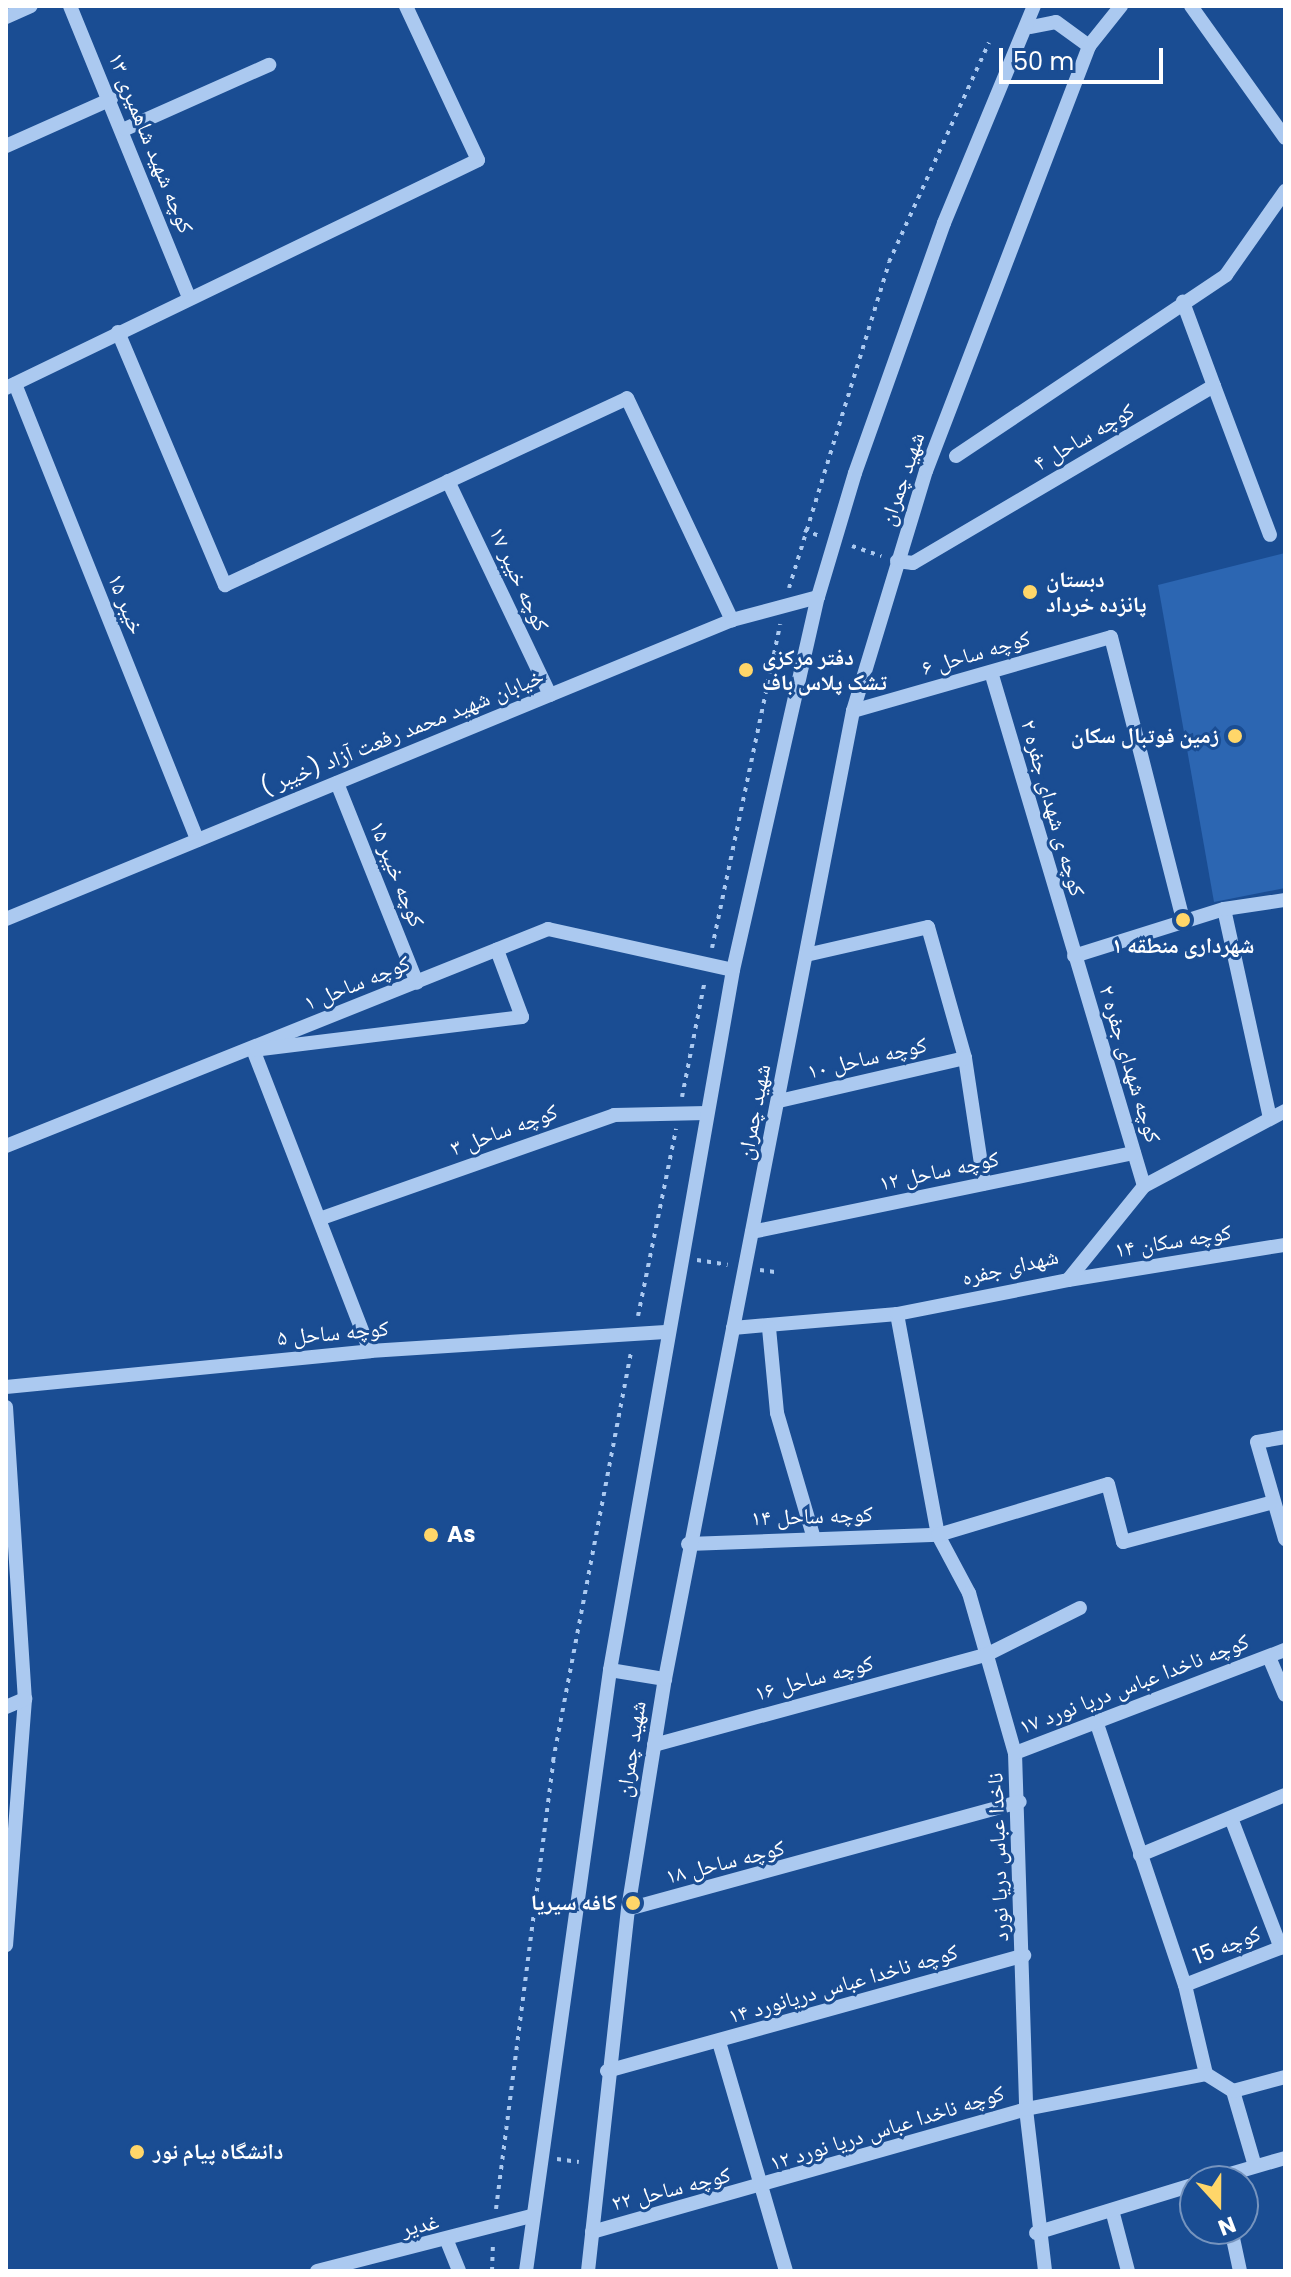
<!DOCTYPE html>
<meta charset="utf-8">
<style>
body{margin:0}
#map{position:relative;width:1291px;height:2277px;overflow:hidden;background:#1a4d93;font-family:Poppins,"Noto Naskh Arabic",sans-serif}
div>[style]{position:absolute}
.green>*{inset:0;background:#2c66b2}
.path>*{height:4px;margin-top:-2px;transform-origin:0;background:repeating-linear-gradient(90deg,#abc9f0 0 4px,transparent 0 10px)}
.minor>*{height:14px;margin:-7px;padding:0 7px;transform-origin:7px;border-radius:7px;background:#abc9f0}
.dots>*{width:22px;height:22px;translate:-50% -50%;box-sizing:border-box;border:4px solid #1a4d93;border-radius:50%}
span{translate:-50% -50%;white-space:nowrap;text-align:center;line-height:1.15;-webkit-text-stroke:6px #1a4d93;paint-order:stroke}
.street-label{font-size:22px;color:#fff}
.poi-label{font-size:22px;color:#fff;font-weight:700}
.left{translate:0 -50%;text-align:left}
.right{translate:-100% -50%;text-align:right}
.frame{position:absolute;inset:0;border:8px solid #fff;pointer-events:none}
.north{position:absolute;left:1179px;top:2165px;width:80px;height:80px;box-sizing:border-box;background:#1a4d93;border:2px solid #7694be;border-radius:50%;rotate:159deg;font-size:22px;font-weight:700;line-height:32px;text-align:center;color:#fff}
.north::after{content:'';display:block;margin:auto;width:28px;height:36px;background:#ffd669;clip-path:polygon(50% 0,100% 100%,50% 72%,0 100%)}
.scale{position:absolute;left:999px;top:48px;width:164px;height:36px;box-sizing:border-box;border:4px solid #fff;border-top:0;padding-left:10px;font-size:24px;line-height:28px;white-space:nowrap;color:#fff;-webkit-text-stroke:6px #1a4d93;paint-order:stroke}
</style>
<div id="map">
<div class="green">
<i style="clip-path:polygon(1285px 553px,1285px 888px,1214px 902px,1158px 585px)"></i>
</div>
<div class="path">
<i style="left:804px;top:530px;width:17px;rotate:21deg"></i>
<i style="left:852px;top:546px;width:31px;rotate:19deg"></i>
<i style="left:789px;top:588px;width:341px;rotate:-72.9deg"></i>
<i style="left:889px;top:262px;width:241px;rotate:-65.5deg"></i>
<i style="left:712px;top:948px;width:331px;rotate:-78.1deg"></i>
<i style="left:682px;top:1097px;width:119px;rotate:-78.9deg"></i>
<i style="left:697px;top:1260px;width:31px;rotate:9deg"></i>
<i style="left:760px;top:1270px;width:15px;rotate:8deg"></i>
<i style="left:638px;top:1316px;width:191px;rotate:-78.5deg"></i>
<i style="left:557px;top:2159px;width:22px;rotate:8deg"></i>
<i style="left:496px;top:2209px;width:452px;rotate:-82.7deg"></i>
<i style="left:553px;top:1761px;width:415px;rotate:-79.2deg"></i>
<i style="left:492px;top:2271px;width:30px;rotate:-88deg"></i>
</div>
<div class="minor">
<i style="left:70px;top:6px;width:314px;rotate:67.8deg"></i>
<i style="left:1191px;top:6px;width:162px;rotate:54.5deg"></i>
<i style="left:6px;top:17px;width:27px;rotate:-24deg"></i>
<i style="left:1031px;top:27px;width:25px;rotate:-11deg"></i>
<i style="left:1056px;top:22px;width:41px;rotate:36deg"></i>
<i style="left:125px;top:129px;width:158px;rotate:-24deg"></i>
<i style="left:6px;top:146px;width:115px;rotate:-24.1deg"></i>
<i style="left:118px;top:332px;width:275px;rotate:67.1deg"></i>
<i style="left:225px;top:585px;width:443px;rotate:-24.9deg"></i>
<i style="left:627px;top:398px;width:246px;rotate:64.7deg"></i>
<i style="left:15px;top:384px;width:491px;rotate:68.2deg"></i>
<i style="left:1214px;top:386px;width:159px;rotate:69.4deg"></i>
<i style="left:6px;top:388px;width:524px;rotate:-25.78deg"></i>
<i style="left:478px;top:160px;width:170px;rotate:-115.1deg"></i>
<i style="left:956px;top:456px;width:325px;rotate:-33.8deg"></i>
<i style="left:1226px;top:275px;width:103px;rotate:-54.9deg"></i>
<i style="left:448px;top:481px;width:237px;rotate:64.5deg"></i>
<i style="left:897px;top:561px;width:16px;rotate:7deg"></i>
<i style="left:913px;top:563px;width:349px;rotate:-30.5deg"></i>
<i style="left:1214px;top:386px;width:90px;rotate:-110.3deg"></i>
<i style="left:991px;top:672px;width:536px;rotate:73.42deg"></i>
<i style="left:853px;top:711px;width:268px;rotate:-16deg"></i>
<i style="left:1111px;top:637px;width:292px;rotate:75.7deg"></i>
<i style="left:337px;top:783px;width:215px;rotate:68.2deg"></i>
<i style="left:1224px;top:909px;width:214px;rotate:77.6deg"></i>
<i style="left:6px;top:919px;width:785px;rotate:-22.38deg"></i>
<i style="left:732px;top:620px;width:89px;rotate:-15deg"></i>
<i style="left:806px;top:955px;width:125px;rotate:-12.9deg"></i>
<i style="left:928px;top:927px;width:136px;rotate:74.2deg"></i>
<i style="left:965px;top:1058px;width:127px;rotate:81.4deg"></i>
<i style="left:1074px;top:956px;width:157px;rotate:-17.4deg"></i>
<i style="left:1224px;top:909px;width:62px;rotate:-8.4deg"></i>
<i style="left:779px;top:1101px;width:191px;rotate:-13deg"></i>
<i style="left:6px;top:1146px;width:584px;rotate:-21.82deg"></i>
<i style="left:548px;top:929px;width:189px;rotate:12.5deg"></i>
<i style="left:322px;top:1218px;width:310px;rotate:-19.4deg"></i>
<i style="left:614px;top:1115px;width:93px;rotate:-1.2deg"></i>
<i style="left:752px;top:1232px;width:390px;rotate:-11.7deg"></i>
<i style="left:1068px;top:1280px;width:220px;rotate:-9.2deg"></i>
<i style="left:897px;top:1314px;width:225px;rotate:79.5deg"></i>
<i style="left:938px;top:1535px;width:66px;rotate:61.9deg"></i>
<i style="left:969px;top:1593px;width:166px;rotate:74deg"></i>
<i style="left:1015px;top:1753px;width:356px;rotate:88.2deg"></i>
<i style="left:1026px;top:2109px;width:163px;rotate:83.3deg"></i>
<i style="left:733px;top:1328px;width:165px;rotate:-4.9deg"></i>
<i style="left:897px;top:1314px;width:174px;rotate:-11.2deg"></i>
<i style="left:1068px;top:1280px;width:121px;rotate:-51deg"></i>
<i style="left:1144px;top:1186px;width:160px;rotate:-28deg"></i>
<i style="left:769px;top:1328px;width:85px;rotate:84.6deg"></i>
<i style="left:777px;top:1413px;width:127px;rotate:73.6deg"></i>
<i style="left:370px;top:1351px;width:323px;rotate:-111.2deg"></i>
<i style="left:253px;top:1050px;width:271px;rotate:-7deg"></i>
<i style="left:522px;top:1017px;width:72px;rotate:-110.5deg"></i>
<i style="left:6px;top:1387px;width:366px;rotate:-5.6deg"></i>
<i style="left:370px;top:1351px;width:296px;rotate:-3.7deg"></i>
<i style="left:6px;top:1407px;width:293px;rotate:86.3deg"></i>
<i style="left:25px;top:1699px;width:247px;rotate:94.4deg"></i>
<i style="left:1285px;top:1437px;width:28px;rotate:170deg"></i>
<i style="left:1257px;top:1442px;width:101px;rotate:73.9deg"></i>
<i style="left:688px;top:1544px;width:250px;rotate:-2.1deg"></i>
<i style="left:938px;top:1535px;width:177px;rotate:-16.7deg"></i>
<i style="left:1108px;top:1484px;width:60px;rotate:75.5deg"></i>
<i style="left:1123px;top:1542px;width:152px;rotate:-14.9deg"></i>
<i style="left:1269px;top:1657px;width:41px;rotate:67.2deg"></i>
<i style="left:610px;top:1670px;width:56px;rotate:9.3deg"></i>
<i style="left:6px;top:1707px;width:21px;rotate:-23deg"></i>
<i style="left:1097px;top:1724px;width:275px;rotate:71.4deg"></i>
<i style="left:1185px;top:1985px;width:91px;rotate:76.7deg"></i>
<i style="left:654px;top:1745px;width:344px;rotate:-15.2deg"></i>
<i style="left:986px;top:1655px;width:105px;rotate:-26.6deg"></i>
<i style="left:1015px;top:1753px;width:289px;rotate:-20.9deg"></i>
<i style="left:1231px;top:1818px;width:139px;rotate:69deg"></i>
<i style="left:1140px;top:1855px;width:157px;rotate:-22.5deg"></i>
<i style="left:628px;top:1909px;width:406px;rotate:-15.3deg"></i>
<i style="left:1185px;top:1985px;width:107px;rotate:-21.3deg"></i>
<i style="left:719px;top:2042px;width:239px;rotate:73.7deg"></i>
<i style="left:607px;top:2071px;width:433px;rotate:-15.5deg"></i>
<i style="left:1233px;top:2091px;width:78px;rotate:73.7deg"></i>
<i style="left:1206px;top:2181px;width:82px;rotate:-16.2deg"></i>
<i style="left:1112px;top:2210px;width:63px;rotate:75.3deg"></i>
<i style="left:1231px;top:2229px;width:43px;rotate:77.9deg"></i>
<i style="left:592px;top:2232px;width:451px;rotate:-15.8deg"></i>
<i style="left:1026px;top:2109px;width:183px;rotate:-11deg"></i>
<i style="left:1206px;top:2074px;width:32px;rotate:32deg"></i>
<i style="left:1233px;top:2091px;width:54px;rotate:-15.1deg"></i>
<i style="left:1036px;top:2233px;width:166px;rotate:-17.1deg"></i>
<i style="left:447px;top:2241px;width:32px;rotate:68deg"></i>
<i style="left:317px;top:2271px;width:221px;rotate:-14.4deg"></i>
<i style="left:526px;top:2271px;width:607px;rotate:-82.04deg"></i>
<i style="left:610px;top:1670px;width:711px;rotate:-80.03deg"></i>
<i style="left:733px;top:970px;width:383px;rotate:-77.2deg"></i>
<i style="left:818px;top:597px;width:129px;rotate:-73.4deg"></i>
<i style="left:855px;top:473px;width:265px;rotate:-70.4deg"></i>
<i style="left:944px;top:223px;width:235px;rotate:-67.5deg"></i>
<i style="left:588px;top:2271px;width:364px;rotate:-83.7deg"></i>
<i style="left:628px;top:1909px;width:233px;rotate:-80.9deg"></i>
<i style="left:665px;top:1679px;width:986px;rotate:-79.01deg"></i>
<i style="left:853px;top:711px;width:251px;rotate:-73.1deg"></i>
<i style="left:926px;top:471px;width:455px;rotate:-69deg"></i>
<i style="left:1089px;top:46px;width:51px;rotate:-51.3deg"></i>
</div>
<div class="dots">
<i style="left:1030px;top:592px;background:#ffd669"></i>
<i style="left:746px;top:670px;background:#ffd669"></i>
<i style="left:1235px;top:736px;background:#ffd669"></i>
<i style="left:1183px;top:920px;background:#ffd669"></i>
<i style="left:431px;top:1535px;background:#ffd669"></i>
<i style="left:633px;top:1903px;background:#ffd669"></i>
<i style="left:137px;top:2152px;background:#ffd669"></i>
</div>
<div class="street-label">
<span style="left:151px;top:143px;rotate:68deg">کوچه شهید شاهمیری ۱۳</span>
<span style="left:1084px;top:437px;rotate:-30deg">کوچه ساحل ۴</span>
<span style="left:902px;top:479px;rotate:-71deg">شهید چمران</span>
<span style="left:519px;top:579px;rotate:65deg">کوچه خیبر ۱۷</span>
<span style="left:126px;top:604px;rotate:68deg">خیبر ۱۵</span>
<span style="left:976px;top:653px;rotate:-16deg">کوچه ساحل ۶</span>
<span style="left:402px;top:732px;rotate:-22deg">( خیبر) خیابان شهید محمد رفعت آزاد</span>
<span style="left:1053px;top:808px;rotate:74deg">کوچه ی شهدای جفره ۲</span>
<span style="left:397px;top:874px;rotate:68deg">کوچه خیبر ۱۵</span>
<span style="left:357px;top:983px;rotate:-22deg">کوچه ساحل ۱</span>
<span style="left:867px;top:1058px;rotate:-13deg">کوچه ساحل ۱۰</span>
<span style="left:1130px;top:1064px;rotate:73deg">کوچه شهدای جفره ۲</span>
<span style="left:754px;top:1112px;rotate:-79deg">شهید چمران</span>
<span style="left:504px;top:1130px;rotate:-20deg">کوچه ساحل ۳</span>
<span style="left:939px;top:1171px;rotate:-12deg">کوچه ساحل ۱۲</span>
<span style="left:1173px;top:1241px;rotate:-9deg">کوچه سکان ۱۴</span>
<span style="left:1010px;top:1267px;rotate:-13deg">شهدای جفره</span>
<span style="left:333px;top:1333px;rotate:-5deg">کوچه ساحل ۵</span>
<span style="left:812px;top:1516px;rotate:-2deg">کوچه ساحل ۱۴</span>
<span style="left:814px;top:1678px;rotate:-15deg">کوچه ساحل ۱۶</span>
<span style="left:1134px;top:1684px;rotate:-21deg">کوچه ناخدا عباس دریا نورد ۱۷</span>
<span style="left:631px;top:1749px;rotate:-81deg">شهید چمران</span>
<span style="left:998px;top:1857px;rotate:-92deg">ناخدا عباس دریا نورد</span>
<span style="left:725px;top:1862px;rotate:-14deg">کوچه ساحل ۱۸</span>
<span style="left:1227px;top:1945px;rotate:-21deg">کوچه 15</span>
<span style="left:843px;top:1984px;rotate:-16deg">کوچه ناخدا عباس دریانورد ۱۴</span>
<span style="left:887px;top:2128px;rotate:-17deg">کوچه ناخدا عباس دریا نورد ۱۲</span>
<span style="left:671px;top:2189px;rotate:-14deg">کوچه ساحل ۲۲</span>
<span style="left:420px;top:2225px;rotate:-13deg">غدیر</span>
</div>
<div class="poi-label">
<span class="left" style="left:1046px;top:592px">دبستان<br>پانزده خرداد</span>
<span class="left" style="left:762px;top:670px">دفتر مرکزی<br>تشک پلاس باف</span>
<span class="right" style="left:1219px;top:736px">زمین فوتبال سکان</span>
<span style="left:1183px;top:946px">شهرداری منطقه ١</span>
<span class="left" style="left:447px;top:1535px">As</span>
<span class="right" style="left:617px;top:1903px">کافه سیریا</span>
<span class="left" style="left:153px;top:2152px">دانشگاه پیام نور</span>
</div>
<div class="frame"></div>
<div class="north">N</div>
<div class="scale">50 m</div>
</div>
